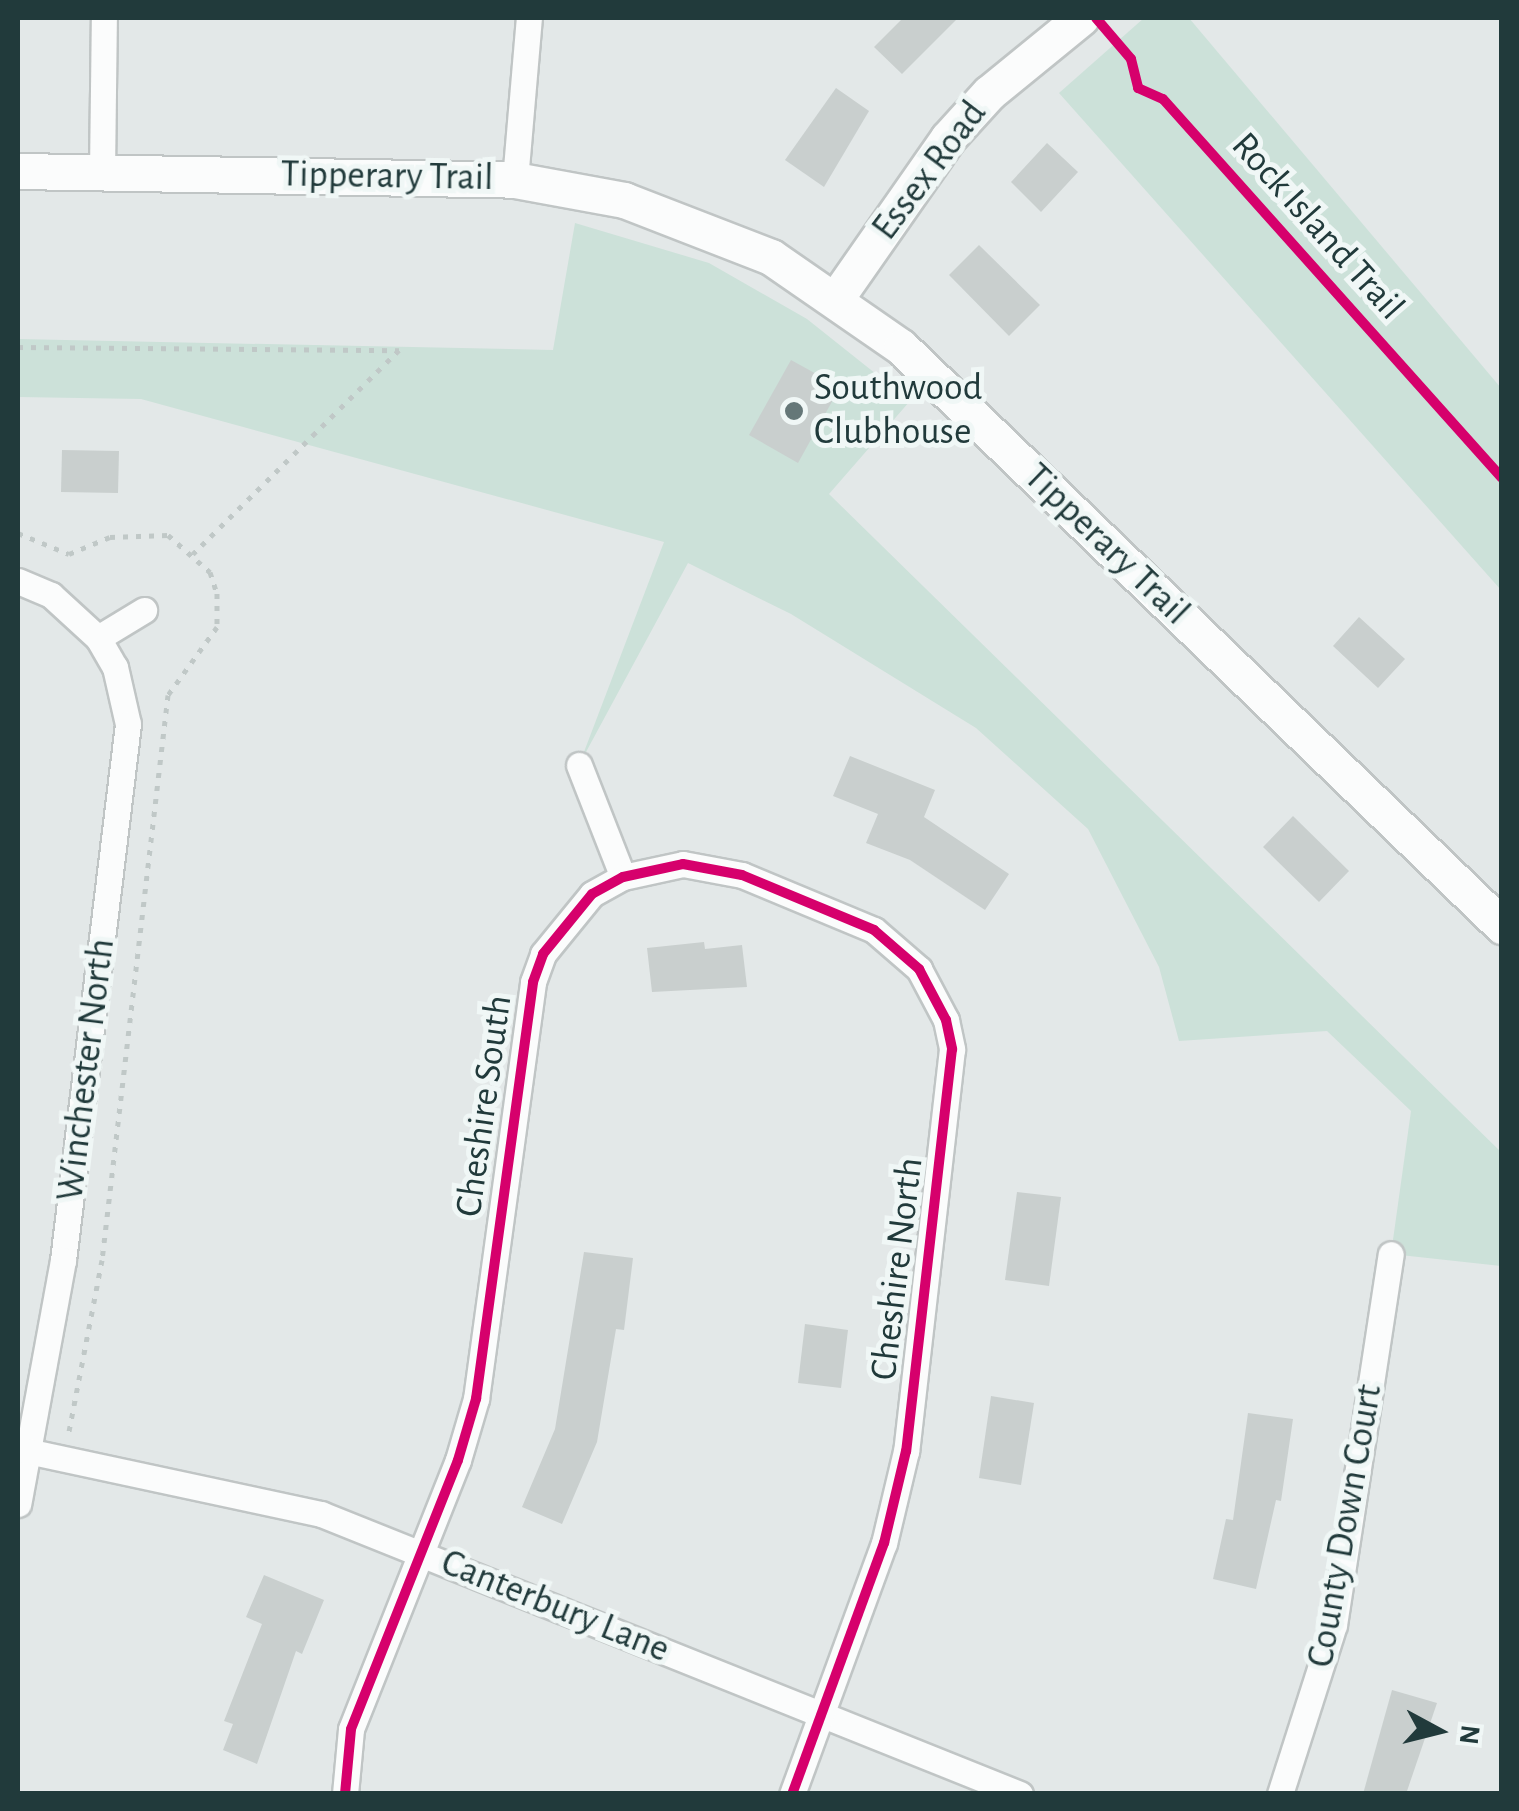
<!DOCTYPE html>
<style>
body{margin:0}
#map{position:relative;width:1519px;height:1811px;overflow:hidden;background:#e3e8e8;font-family:"Alegreya Sans",sans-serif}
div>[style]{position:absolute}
.green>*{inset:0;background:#cce1d9}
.building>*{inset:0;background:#c9cfce}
.path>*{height:5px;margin-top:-2.5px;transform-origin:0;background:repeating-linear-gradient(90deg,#c0c8c7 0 5px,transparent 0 13px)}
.roads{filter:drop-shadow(2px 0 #c0c5c5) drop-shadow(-2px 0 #c0c5c5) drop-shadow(0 2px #c0c5c5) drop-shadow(0 -2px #c0c5c5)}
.street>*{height:25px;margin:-12.5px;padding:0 12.5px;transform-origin:12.5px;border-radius:12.5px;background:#fbfcfc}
.secondary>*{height:35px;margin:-17.5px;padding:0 17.5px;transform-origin:17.5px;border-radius:17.5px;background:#fbfcfc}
.cycleway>*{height:10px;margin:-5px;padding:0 5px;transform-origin:5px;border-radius:5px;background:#d6006c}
.dots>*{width:28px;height:28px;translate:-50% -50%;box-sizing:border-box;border:5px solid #f0f7f6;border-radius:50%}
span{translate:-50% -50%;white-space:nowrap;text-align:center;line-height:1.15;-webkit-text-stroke:10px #f0f7f6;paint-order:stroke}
.street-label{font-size:38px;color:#213a3b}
.poi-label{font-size:38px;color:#213a3b}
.left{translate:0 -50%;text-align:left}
.frame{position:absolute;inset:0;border:20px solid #213a3b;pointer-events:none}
.north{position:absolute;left:1389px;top:1681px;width:100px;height:100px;-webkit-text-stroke:8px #f0f7f6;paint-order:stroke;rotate:97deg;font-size:28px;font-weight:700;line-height:40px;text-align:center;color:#213a3b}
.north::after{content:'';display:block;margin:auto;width:35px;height:45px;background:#213a3b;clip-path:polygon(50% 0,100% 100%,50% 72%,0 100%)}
</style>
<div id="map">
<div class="green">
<i style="clip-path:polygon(1144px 18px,1189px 18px,1501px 388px,1501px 590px,1059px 93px)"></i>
<i style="clip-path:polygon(575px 223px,709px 263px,807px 319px,910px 401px,829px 494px,1501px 1152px,1501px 1266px,1391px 1254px,1411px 1111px,1327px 1031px,1179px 1041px,1159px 967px,1088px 829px,976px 728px,791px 614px,688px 563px,579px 765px,664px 542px,141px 399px,18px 397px,18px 339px,553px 350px)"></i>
</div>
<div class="building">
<i style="clip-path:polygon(903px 18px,958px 18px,902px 74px,874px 47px)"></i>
<i style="clip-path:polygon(836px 88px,869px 111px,824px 187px,785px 160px)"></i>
<i style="clip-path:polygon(1047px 143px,1078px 172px,1041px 212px,1011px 182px)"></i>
<i style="clip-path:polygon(979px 245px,1040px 305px,1009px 336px,949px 275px)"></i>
<i style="clip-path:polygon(791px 360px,840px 387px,798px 463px,749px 435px)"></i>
<i style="clip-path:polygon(62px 450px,119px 451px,118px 493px,61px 492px)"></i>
<i style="clip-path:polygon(1359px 617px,1405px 659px,1378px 688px,1333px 646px)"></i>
<i style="clip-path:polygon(850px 756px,935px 790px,924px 817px,1009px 874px,985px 910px,910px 860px,866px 843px,878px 814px,833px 796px)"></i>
<i style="clip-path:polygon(1293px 816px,1349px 871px,1319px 902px,1263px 847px)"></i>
<i style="clip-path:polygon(704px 942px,705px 949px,742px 945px,747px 987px,652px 992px,647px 948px)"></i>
<i style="clip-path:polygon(1017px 1192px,1061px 1197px,1049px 1286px,1005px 1280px)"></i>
<i style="clip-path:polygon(584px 1252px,633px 1258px,624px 1330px,616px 1329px,597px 1442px,562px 1524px,522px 1507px,555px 1429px)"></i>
<i style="clip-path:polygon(805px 1324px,848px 1330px,841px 1388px,798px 1383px)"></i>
<i style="clip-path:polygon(991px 1396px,1034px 1403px,1021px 1485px,979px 1478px)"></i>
<i style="clip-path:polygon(1248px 1413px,1293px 1419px,1281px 1501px,1276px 1500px,1256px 1589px,1213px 1579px,1226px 1519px,1233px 1520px)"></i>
<i style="clip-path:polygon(264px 1575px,324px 1600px,302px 1654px,296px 1651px,257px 1764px,223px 1750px,233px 1724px,224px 1721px,262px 1624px,246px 1617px)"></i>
<i style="clip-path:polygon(1392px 1690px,1437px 1703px,1406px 1794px,1363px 1794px)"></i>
</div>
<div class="path">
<i style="left:18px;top:347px;width:381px;rotate:0.5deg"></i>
<i style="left:399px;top:350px;width:290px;rotate:135.3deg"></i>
<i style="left:18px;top:533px;width:55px;rotate:22.4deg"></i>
<i style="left:69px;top:554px;width:44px;rotate:-22.5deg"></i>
<i style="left:110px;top:537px;width:58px;rotate:-2deg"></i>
<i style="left:168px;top:535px;width:56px;rotate:41.4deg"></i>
<i style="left:210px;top:572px;width:22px;rotate:72deg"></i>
<i style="left:217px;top:593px;width:34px;rotate:90deg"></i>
<i style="left:217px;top:627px;width:84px;rotate:125.8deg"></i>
<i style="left:168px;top:695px;width:569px;rotate:96.66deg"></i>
<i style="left:102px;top:1260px;width:175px;rotate:100.9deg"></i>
</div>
<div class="roads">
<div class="street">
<i style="left:102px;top:172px;width:154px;rotate:-89.3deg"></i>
<i style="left:515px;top:180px;width:163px;rotate:-85.1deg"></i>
<i style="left:18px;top:581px;width:36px;rotate:23deg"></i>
<i style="left:51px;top:595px;width:64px;rotate:42.5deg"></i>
<i style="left:98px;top:638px;width:34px;rotate:60deg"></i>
<i style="left:115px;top:667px;width:58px;rotate:77.2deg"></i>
<i style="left:128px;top:724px;width:540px;rotate:96.91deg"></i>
<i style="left:63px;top:1260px;width:248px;rotate:100.4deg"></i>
<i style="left:98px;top:638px;width:54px;rotate:-31.3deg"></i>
<i style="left:579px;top:765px;width:120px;rotate:68.6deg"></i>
<i style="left:18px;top:1449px;width:310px;rotate:12.1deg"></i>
<i style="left:321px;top:1514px;width:753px;rotate:21.83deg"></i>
<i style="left:345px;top:1794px;width:65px;rotate:-84.7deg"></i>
<i style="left:351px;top:1729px;width:289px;rotate:-68.3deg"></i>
<i style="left:458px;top:1460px;width:64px;rotate:-73.6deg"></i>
<i style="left:476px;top:1399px;width:421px;rotate:-82.2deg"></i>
<i style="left:533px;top:982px;width:30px;rotate:-70deg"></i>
<i style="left:543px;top:954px;width:77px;rotate:-50.8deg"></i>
<i style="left:592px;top:894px;width:35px;rotate:-29deg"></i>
<i style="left:623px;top:877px;width:61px;rotate:-12.2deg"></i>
<i style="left:683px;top:864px;width:60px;rotate:10.6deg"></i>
<i style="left:742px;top:875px;width:143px;rotate:22.6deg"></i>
<i style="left:874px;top:930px;width:60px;rotate:40.9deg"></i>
<i style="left:919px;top:969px;width:58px;rotate:62.1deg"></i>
<i style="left:946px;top:1020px;width:30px;rotate:78deg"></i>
<i style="left:952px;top:1049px;width:405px;rotate:96.5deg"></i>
<i style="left:906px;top:1451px;width:95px;rotate:103.4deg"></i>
<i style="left:884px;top:1543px;width:267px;rotate:110.1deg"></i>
<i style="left:1280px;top:1794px;width:177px;rotate:-72.3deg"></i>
<i style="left:1334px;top:1625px;width:375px;rotate:-81.3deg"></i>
</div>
<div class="secondary">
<i style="left:18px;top:171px;width:497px;rotate:1deg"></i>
<i style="left:515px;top:180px;width:111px;rotate:10.4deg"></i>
<i style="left:624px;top:200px;width:158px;rotate:21.2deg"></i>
<i style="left:771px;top:257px;width:158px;rotate:34.7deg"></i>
<i style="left:901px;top:347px;width:835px;rotate:43.93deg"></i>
<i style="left:837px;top:297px;width:194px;rotate:-55.1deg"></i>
<i style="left:948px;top:138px;width:61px;rotate:-47.7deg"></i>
<i style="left:989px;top:93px;width:119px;rotate:-39.2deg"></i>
</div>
</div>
<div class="cycleway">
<i style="left:1096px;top:18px;width:54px;rotate:49.5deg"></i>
<i style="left:1131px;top:59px;width:30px;rotate:76deg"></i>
<i style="left:1138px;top:88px;width:27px;rotate:24deg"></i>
<i style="left:1163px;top:99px;width:508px;rotate:48.19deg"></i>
<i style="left:345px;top:1794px;width:65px;rotate:-84.7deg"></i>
<i style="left:351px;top:1729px;width:289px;rotate:-68.3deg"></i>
<i style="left:458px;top:1460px;width:64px;rotate:-73.6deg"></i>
<i style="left:476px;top:1399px;width:421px;rotate:-82.2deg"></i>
<i style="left:533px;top:982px;width:30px;rotate:-70deg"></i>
<i style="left:543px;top:954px;width:77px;rotate:-50.8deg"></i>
<i style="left:592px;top:894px;width:35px;rotate:-29deg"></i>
<i style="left:623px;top:877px;width:61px;rotate:-12.2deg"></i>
<i style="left:683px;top:864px;width:60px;rotate:10.6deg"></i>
<i style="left:742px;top:875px;width:143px;rotate:22.6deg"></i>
<i style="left:874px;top:930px;width:60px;rotate:40.9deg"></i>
<i style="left:919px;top:969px;width:58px;rotate:62.1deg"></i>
<i style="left:946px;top:1020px;width:30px;rotate:78deg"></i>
<i style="left:952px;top:1049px;width:405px;rotate:96.5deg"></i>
<i style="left:906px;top:1451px;width:95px;rotate:103.4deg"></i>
<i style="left:884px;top:1543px;width:267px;rotate:110.1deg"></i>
</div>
<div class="dots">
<i style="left:794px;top:411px;background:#657778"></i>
</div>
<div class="street-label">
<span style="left:930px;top:171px;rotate:-53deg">Essex Road</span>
<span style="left:387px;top:177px;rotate:1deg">Tipperary Trail</span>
<span style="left:1317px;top:227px;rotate:48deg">Rock Island Trail</span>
<span style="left:1106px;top:545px;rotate:44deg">Tipperary Trail</span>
<span style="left:87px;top:1070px;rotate:-83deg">Winchester North</span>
<span style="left:485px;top:1106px;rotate:-82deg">Cheshire South</span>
<span style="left:898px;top:1269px;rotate:-83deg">Cheshire North</span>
<span style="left:1346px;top:1526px;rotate:-80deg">County Down Court</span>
<span style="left:555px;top:1607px;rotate:22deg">Canterbury Lane</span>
</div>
<div class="poi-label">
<span class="left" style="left:814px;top:411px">Southwood<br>Clubhouse</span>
</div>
<div class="frame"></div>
<div class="north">N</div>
</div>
